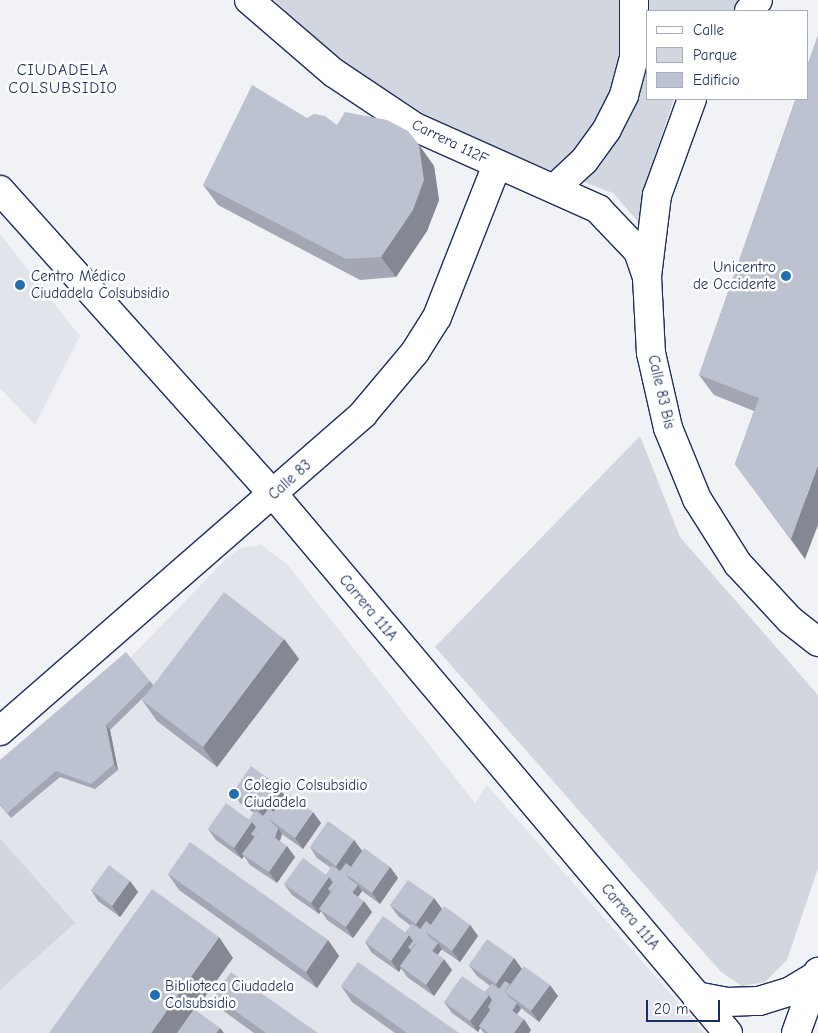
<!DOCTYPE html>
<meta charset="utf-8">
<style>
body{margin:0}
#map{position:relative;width:818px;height:1033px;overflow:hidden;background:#f1f2f5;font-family:"Comic Neue",sans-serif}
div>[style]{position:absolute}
.built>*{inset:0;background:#e1e4ea}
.green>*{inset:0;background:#d2d6df}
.roads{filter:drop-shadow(1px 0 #1b2f5e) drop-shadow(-1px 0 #1b2f5e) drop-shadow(0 1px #1b2f5e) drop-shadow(0 -1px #1b2f5e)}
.minor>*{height:28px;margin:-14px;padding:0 14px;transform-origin:14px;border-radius:14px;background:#fff}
.wall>*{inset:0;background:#a2a7b3}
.shaded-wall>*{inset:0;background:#848892}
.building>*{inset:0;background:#bcc2d0}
.dots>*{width:14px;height:14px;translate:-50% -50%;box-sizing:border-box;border:2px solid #fff;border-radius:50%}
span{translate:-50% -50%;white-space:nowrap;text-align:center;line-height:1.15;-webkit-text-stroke:5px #fff;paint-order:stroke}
.street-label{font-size:15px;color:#1b2f5e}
.poi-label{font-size:15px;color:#1b2f5e}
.right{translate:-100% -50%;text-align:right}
.left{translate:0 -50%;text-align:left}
.neighbourhood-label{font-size:16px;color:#1b2f5e;letter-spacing:1px}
.legend{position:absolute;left:646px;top:10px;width:162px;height:90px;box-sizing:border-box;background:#fff;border:1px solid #a4acbf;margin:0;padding:6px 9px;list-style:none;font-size:15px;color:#1b2f5e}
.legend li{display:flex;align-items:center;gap:10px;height:25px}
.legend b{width:25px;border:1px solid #a4acbf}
.scale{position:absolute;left:646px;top:1000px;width:74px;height:22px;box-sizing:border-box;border:2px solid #1b2f5e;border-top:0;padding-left:6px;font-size:15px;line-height:18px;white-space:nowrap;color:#1b2f5e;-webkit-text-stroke:4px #fff;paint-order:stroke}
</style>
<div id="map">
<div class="built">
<i style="clip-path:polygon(0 234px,80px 336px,35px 425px,0 388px)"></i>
<i style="clip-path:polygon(261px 545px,287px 564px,475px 803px,487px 785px,705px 1033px,0 1033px,0 769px,130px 658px,228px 557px,241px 548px)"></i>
</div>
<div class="green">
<i style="clip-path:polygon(274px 0,743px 0,733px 11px,647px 11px,647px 99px,674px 99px,647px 179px,643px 227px,613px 193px,508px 154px,432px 119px,331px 54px)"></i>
<i style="clip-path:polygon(640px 436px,680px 537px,818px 695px,818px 868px,787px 960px,765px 982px,742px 986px,721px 972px,435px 647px)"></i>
<i style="clip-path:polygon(0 838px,75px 923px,0 990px)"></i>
</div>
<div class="roads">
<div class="minor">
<i style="left:249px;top:0;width:112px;rotate:40.7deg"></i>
<i style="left:334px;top:73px;width:97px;rotate:33.7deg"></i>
<i style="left:415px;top:127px;width:201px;rotate:24.1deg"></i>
<i style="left:598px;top:209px;width:58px;rotate:46.4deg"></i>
<i style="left:638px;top:251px;width:28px;rotate:71deg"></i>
<i style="left:749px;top:11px;width:14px;rotate:-51deg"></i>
<i style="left:692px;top:99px;width:102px;rotate:110deg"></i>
<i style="left:657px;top:195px;width:83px;rotate:97deg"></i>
<i style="left:647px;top:277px;width:76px;rotate:87deg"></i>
<i style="left:651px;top:353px;width:77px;rotate:77.2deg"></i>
<i style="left:668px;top:428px;width:77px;rotate:67.8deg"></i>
<i style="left:697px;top:499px;width:77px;rotate:57.8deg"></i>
<i style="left:738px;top:564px;width:76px;rotate:47.1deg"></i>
<i style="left:790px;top:620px;width:36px;rotate:38deg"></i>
<i style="left:556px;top:187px;width:38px;rotate:-43deg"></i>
<i style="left:584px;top:161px;width:39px;rotate:-54deg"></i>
<i style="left:607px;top:129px;width:38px;rotate:-63deg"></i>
<i style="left:624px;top:95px;width:38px;rotate:-75deg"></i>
<i style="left:634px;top:58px;width:58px;rotate:-90deg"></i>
<i style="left:0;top:190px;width:410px;rotate:48.1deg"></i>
<i style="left:274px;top:495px;width:704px;rotate:49.84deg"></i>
<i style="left:0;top:731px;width:482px;rotate:-41.1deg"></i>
<i style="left:363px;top:414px;width:81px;rotate:-50deg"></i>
<i style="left:415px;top:352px;width:41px;rotate:-57.8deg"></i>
<i style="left:437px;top:317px;width:163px;rotate:-68.5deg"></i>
<i style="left:696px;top:996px;width:32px;rotate:11deg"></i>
<i style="left:727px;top:1002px;width:32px;rotate:-2deg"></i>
<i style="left:759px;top:1001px;width:31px;rotate:-17deg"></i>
<i style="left:789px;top:992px;width:33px;rotate:-31deg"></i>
<i style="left:796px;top:1033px;width:65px;rotate:-70.2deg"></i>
</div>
</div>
<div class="wall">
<i style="clip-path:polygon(818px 35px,805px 559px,735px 464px,754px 411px,714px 395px,699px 375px)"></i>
<i style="clip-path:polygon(307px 118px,419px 145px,434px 166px,439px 200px,427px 231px,396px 277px,360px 280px,218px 205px,203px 185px)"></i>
<i style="clip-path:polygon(284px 639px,299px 659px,217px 767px,157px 721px,142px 700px,149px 692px,110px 730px,118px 770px,95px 789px,60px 777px,11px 818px,0 805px,0 760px,150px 681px,154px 686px)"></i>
<i style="clip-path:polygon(277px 785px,285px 796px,321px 823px,303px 849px,282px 834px,280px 841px,295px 857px,277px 883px,250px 865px,244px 856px,242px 859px,216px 840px,208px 829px,249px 820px,254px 813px,240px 803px,233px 792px)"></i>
<i style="clip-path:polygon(354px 840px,362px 851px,390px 867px,398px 878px,380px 904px,362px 891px,358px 897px,372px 912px,353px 938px,327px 920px,321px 911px,319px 914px,292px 895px,284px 884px,326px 875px,331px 868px,317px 858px,310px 847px)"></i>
<i style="clip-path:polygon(168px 874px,328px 940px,339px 956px,317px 988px,179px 890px)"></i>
<i style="clip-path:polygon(130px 881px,138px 892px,120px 917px,98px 901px,91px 890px)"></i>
<i style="clip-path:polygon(434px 898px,442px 909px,470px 925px,478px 936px,460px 962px,441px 949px,438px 955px,452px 970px,434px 996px,407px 977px,401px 968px,399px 972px,372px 953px,365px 942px,405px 933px,411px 926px,398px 916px,390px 905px)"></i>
<i style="clip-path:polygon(514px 958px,522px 969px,558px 996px,539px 1022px,521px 1008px,517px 1014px,531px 1030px,529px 1033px,484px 1033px,480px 1028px,478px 1032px,452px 1013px,444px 1002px,485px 992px,490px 986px,477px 976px,469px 965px)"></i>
<i style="clip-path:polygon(341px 986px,459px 1033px,395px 1033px,352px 1002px)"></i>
<i style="clip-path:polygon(214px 996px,318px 1033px,254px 1033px,225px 1012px)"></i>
</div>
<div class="shaded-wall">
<i style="clip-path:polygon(419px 145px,434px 166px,439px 200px,427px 231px,396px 277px,381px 257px)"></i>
<i style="clip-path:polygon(818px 465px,818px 525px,805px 559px,791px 539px)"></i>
<i style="clip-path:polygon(284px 639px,299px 659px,217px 767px,203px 747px)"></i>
<i style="clip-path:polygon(106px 725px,110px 730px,118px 770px,114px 764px)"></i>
<i style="clip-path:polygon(277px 785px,285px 796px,267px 822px,259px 811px)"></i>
<i style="clip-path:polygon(313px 812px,321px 823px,303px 849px,295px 838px)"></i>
<i style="clip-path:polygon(252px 822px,260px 833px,251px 834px,255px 839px,242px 854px,244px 856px,242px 859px,234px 848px)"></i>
<i style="clip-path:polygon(278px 828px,282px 834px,278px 846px,274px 840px)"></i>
<i style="clip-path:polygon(354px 840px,362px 851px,344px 877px,336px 866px)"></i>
<i style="clip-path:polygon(287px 846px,295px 857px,277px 883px,269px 872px)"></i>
<i style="clip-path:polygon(390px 867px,398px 878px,380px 904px,372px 893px)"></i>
<i style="clip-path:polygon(329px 877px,337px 888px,328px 889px,332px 895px,319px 909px,321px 911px,319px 914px,311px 903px)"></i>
<i style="clip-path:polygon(130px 881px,138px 892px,120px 917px,112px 906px)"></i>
<i style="clip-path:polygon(358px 885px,362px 891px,355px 901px,351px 895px)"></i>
<i style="clip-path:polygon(434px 898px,442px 909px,424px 935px,416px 924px)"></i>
<i style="clip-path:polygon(364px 901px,372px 912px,353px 938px,346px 927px)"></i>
<i style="clip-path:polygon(470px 925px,478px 936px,460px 962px,452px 951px)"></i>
<i style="clip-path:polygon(409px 935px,417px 946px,408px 947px,412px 953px,400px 966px,401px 968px,399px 972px,391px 961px)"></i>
<i style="clip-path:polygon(219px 937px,233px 958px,179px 1033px,151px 1033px)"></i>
<i style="clip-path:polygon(328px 940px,339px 956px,317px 988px,306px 972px)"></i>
<i style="clip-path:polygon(438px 943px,442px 949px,435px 958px,431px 953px)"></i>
<i style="clip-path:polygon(514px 958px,522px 969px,503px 995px,496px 984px)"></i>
<i style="clip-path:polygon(444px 959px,452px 970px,434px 996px,426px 985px)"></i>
<i style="clip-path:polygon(550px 985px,558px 996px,539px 1022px,531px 1011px)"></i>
<i style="clip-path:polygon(489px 995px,496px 1006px,488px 1007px,492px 1013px,479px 1026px,480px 1028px,478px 1032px,470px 1021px)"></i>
<i style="clip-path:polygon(517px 1003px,521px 1009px,514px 1018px,511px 1012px)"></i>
<i style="clip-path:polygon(524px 1019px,531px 1030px,529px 1033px,514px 1033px)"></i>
<i style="clip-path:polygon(220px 1028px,224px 1033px,216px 1033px)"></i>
</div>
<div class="building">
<i style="clip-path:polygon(818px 35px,818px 465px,791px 539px,735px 464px,759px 398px,699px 375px,796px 99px,807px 99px,807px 67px)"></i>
<i style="clip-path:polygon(252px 85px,307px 118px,314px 114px,325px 116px,337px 125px,345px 112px,387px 120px,408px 131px,419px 145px,424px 180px,413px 210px,381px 257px,346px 259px,203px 185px)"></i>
<i style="clip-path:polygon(224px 592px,284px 639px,203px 747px,142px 700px)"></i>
<i style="clip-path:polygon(126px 652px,150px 681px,106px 725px,114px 764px,91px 784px,56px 771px,7px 813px,0 804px,0 760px)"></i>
<i style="clip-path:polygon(251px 766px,277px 785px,259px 811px,233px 792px)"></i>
<i style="clip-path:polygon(287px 793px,313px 812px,295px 838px,269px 819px)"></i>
<i style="clip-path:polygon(226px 803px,252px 822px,234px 848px,208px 829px)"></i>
<i style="clip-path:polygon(269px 808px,274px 812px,269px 819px,273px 824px,278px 828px,275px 838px,261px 828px,255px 836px,251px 834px,256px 827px,252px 822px,249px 820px,255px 811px,263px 816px)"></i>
<i style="clip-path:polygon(328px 821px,354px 840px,336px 866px,310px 847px)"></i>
<i style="clip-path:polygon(261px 828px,287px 846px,269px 872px,242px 854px)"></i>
<i style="clip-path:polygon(190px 842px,328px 940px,306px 972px,168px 874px)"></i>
<i style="clip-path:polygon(364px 848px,390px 867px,372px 893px,346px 874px)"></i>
<i style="clip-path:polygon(303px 858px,329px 877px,311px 903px,284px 884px)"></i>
<i style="clip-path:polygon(346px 863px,351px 867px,346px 874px,349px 879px,358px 885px,352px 893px,338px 882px,331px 891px,328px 889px,333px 882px,329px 877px,326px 875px,332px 866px,340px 871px)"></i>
<i style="clip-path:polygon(109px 865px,130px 881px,112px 906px,91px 890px)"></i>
<i style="clip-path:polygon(408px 880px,434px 898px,416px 924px,390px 905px)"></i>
<i style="clip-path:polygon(338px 882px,364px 901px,346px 927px,319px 909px)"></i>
<i style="clip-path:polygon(152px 889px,219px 937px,151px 1033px,49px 1033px)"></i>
<i style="clip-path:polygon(444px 906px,470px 925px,452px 951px,426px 932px)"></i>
<i style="clip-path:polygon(383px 916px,409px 935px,391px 961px,365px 942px)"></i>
<i style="clip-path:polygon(426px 921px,431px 925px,426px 932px,430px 938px,438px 943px,432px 951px,418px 941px,411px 949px,408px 947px,413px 941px,409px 935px,405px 933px,412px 924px,420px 929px)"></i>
<i style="clip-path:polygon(487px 939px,514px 958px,496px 984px,469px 965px)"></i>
<i style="clip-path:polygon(418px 941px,444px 959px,426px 985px,400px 966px)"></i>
<i style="clip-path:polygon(358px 962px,459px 1033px,407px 1033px,341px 986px)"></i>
<i style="clip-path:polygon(524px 966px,550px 985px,531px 1011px,505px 992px)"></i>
<i style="clip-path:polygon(231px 972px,318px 1033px,266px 1033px,214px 996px)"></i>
<i style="clip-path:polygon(462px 976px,489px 995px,470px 1021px,444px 1002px)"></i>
<i style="clip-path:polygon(505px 981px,510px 984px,505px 992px,509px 997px,517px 1003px,512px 1011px,497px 1000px,491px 1009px,488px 1007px,492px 1000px,489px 995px,485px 992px,492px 984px,499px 989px)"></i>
<i style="clip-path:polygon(497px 1000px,524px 1019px,514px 1033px,489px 1033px,479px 1026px)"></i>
<i style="clip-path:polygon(194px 1009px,220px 1028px,216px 1033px,177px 1033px)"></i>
</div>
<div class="dots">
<i style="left:786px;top:276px;background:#1f6fb2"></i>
<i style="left:20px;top:285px;background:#1f6fb2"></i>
<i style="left:234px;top:794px;background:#1f6fb2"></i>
<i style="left:155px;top:995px;background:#1f6fb2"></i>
</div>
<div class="street-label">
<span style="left:450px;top:142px;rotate:26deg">Carrera 112F</span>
<span style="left:661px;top:392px;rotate:77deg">Calle 83 Bis</span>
<span style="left:290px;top:480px;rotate:-42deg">Calle 83</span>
<span style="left:368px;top:608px;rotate:50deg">Carrera 111A</span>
<span style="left:630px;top:917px;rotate:50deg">Carrera 111A</span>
</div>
<div class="poi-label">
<span class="right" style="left:776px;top:276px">Unicentro<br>de Occidente</span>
<span class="left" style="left:31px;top:285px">Centro Médico<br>Ciudadela Colsubsidio</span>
<span class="left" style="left:244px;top:794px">Colegio Colsubsidio<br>Ciudadela</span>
<span class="left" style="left:165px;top:995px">Biblioteca Ciudadela<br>Colsubsidio</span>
</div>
<div class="neighbourhood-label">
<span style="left:63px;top:79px">CIUDADELA<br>COLSUBSIDIO</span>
</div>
<ul class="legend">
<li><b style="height:6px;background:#fff"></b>Calle</li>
<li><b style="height:14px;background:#d2d6df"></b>Parque</li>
<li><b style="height:14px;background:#bcc2d0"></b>Edificio</li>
</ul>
<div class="scale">20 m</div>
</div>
